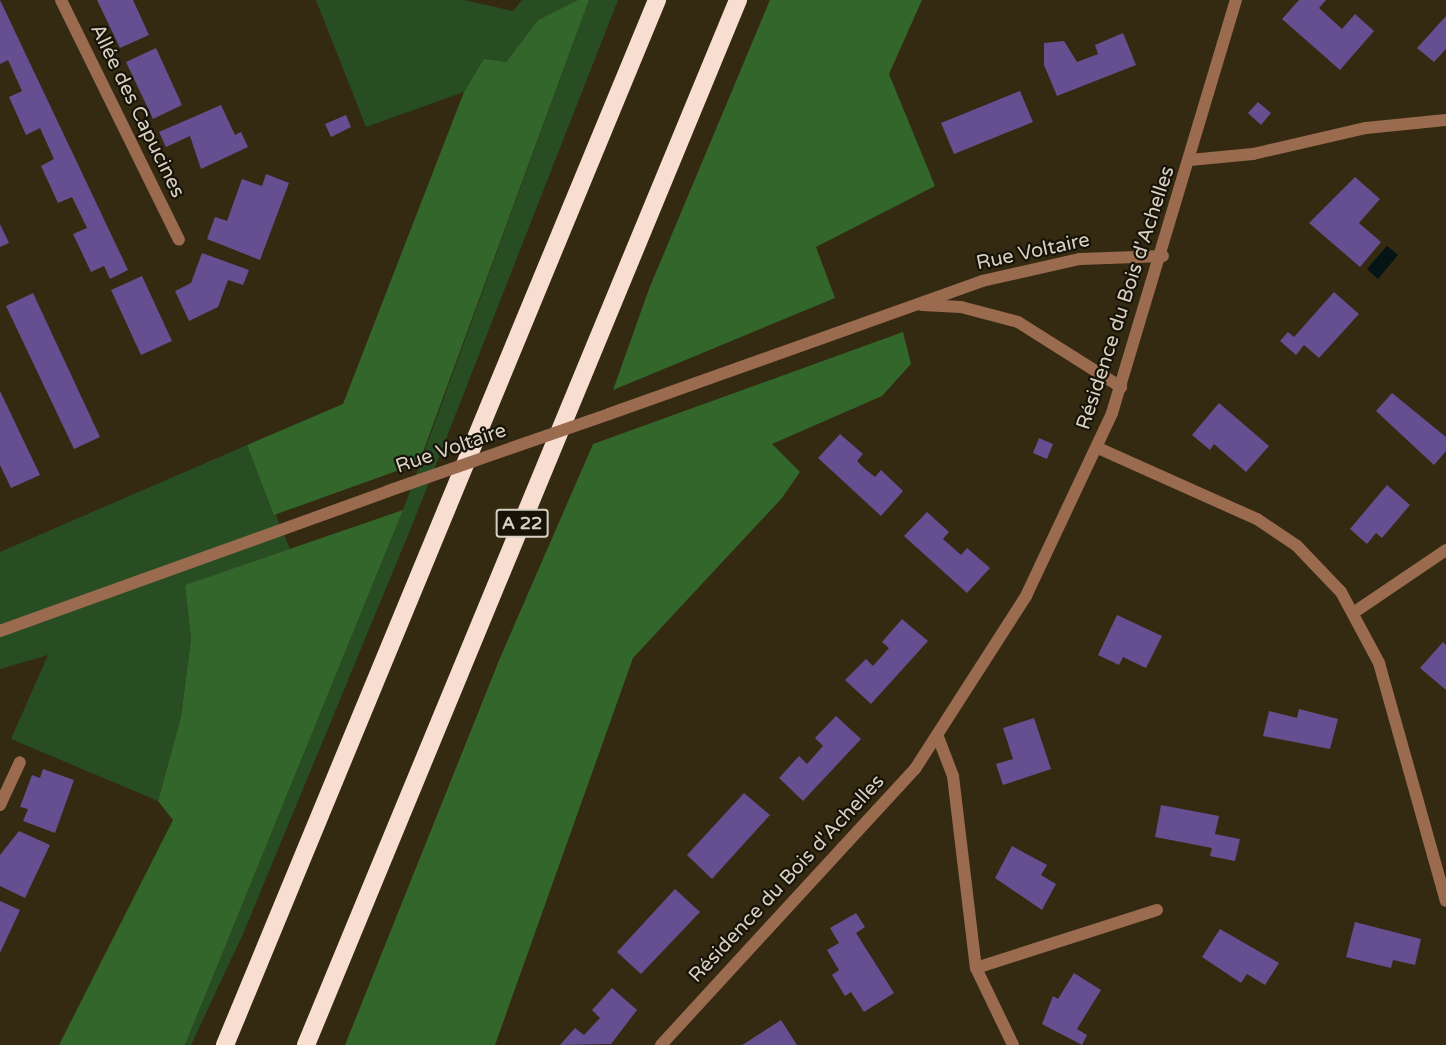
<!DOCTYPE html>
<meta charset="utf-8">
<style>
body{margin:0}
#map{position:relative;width:1446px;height:1045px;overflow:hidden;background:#342911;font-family:"Varela Round",sans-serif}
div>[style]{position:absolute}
.green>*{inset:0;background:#284d23}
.forest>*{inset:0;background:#33662b}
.water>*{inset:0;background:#051414}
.building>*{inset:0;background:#654f91}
.lane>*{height:12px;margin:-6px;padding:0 6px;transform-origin:6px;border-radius:6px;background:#9b6b4f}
.street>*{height:12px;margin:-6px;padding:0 6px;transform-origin:6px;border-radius:6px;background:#9b6b4f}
.highway>*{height:18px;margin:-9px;padding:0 9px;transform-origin:9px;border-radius:9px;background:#f7ded1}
.street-bridge>*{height:12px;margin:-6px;padding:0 6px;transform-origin:6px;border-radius:6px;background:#9b6b4f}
span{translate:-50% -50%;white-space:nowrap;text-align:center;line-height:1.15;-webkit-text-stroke:4.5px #181308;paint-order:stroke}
.shield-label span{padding:2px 4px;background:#181308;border:2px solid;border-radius:4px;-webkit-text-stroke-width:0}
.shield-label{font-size:18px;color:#d8d1c3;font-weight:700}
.street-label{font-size:20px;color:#d8d1c3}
</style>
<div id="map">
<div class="green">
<i style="clip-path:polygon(316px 0,464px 0,513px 11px,522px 0,578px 0,538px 20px,506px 62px,484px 60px,464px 92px,366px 127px)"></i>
<i style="clip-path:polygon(589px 0,618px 0,413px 523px,243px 934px,191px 1045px,185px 1045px,403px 510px)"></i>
<i style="clip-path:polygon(247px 445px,290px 549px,185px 585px,191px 639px,181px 717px,158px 801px,11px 739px,48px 655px,0 669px,0 552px)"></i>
</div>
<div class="forest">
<i style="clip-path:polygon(578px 0,589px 0,419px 463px,274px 515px,247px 445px,343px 404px,464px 92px,484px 59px,506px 62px,538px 20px)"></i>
<i style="clip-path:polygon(770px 0,922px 0,889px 74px,935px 186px,816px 247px,835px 298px,613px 390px,649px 289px)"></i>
<i style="clip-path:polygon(903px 332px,911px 364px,882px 396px,772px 444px,800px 472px,782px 498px,633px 658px,495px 1045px,345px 1045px,500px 658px,593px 444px)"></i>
<i style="clip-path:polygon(403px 510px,185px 1045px,59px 1045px,173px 820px,158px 801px,181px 717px,191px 639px,185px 585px)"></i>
</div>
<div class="water">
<i style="clip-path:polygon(1387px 246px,1398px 255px,1378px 279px,1367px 269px)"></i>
</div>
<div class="building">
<i style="clip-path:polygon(0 0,128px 270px,110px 279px,104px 266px,91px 272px,73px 234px,87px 228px,72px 197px,58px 203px,41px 166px,54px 159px,40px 128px,26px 135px,9px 97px,22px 91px,8px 60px,0 64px)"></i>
<i style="clip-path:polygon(97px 0,133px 0,149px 35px,120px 48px)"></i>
<i style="clip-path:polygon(1299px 0,1326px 0,1319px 8px,1342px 29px,1355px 14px,1374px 31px,1340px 70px,1282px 19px)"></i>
<i style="clip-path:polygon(1446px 16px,1446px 49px,1434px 62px,1417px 48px)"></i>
<i style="clip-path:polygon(1123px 33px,1136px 65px,1057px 96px,1044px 65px,1044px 43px,1064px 41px,1077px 62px,1098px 54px,1095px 45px)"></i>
<i style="clip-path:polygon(156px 48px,182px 105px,153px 119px,126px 62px)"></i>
<i style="clip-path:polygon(1020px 91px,1033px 122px,954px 154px,941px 123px)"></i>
<i style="clip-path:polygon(1258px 102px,1271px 113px,1261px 125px,1248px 113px)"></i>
<i style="clip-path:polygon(221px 105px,235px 135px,241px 132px,248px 147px,201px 169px,190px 136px,166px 147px,159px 132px)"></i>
<i style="clip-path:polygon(346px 115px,351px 127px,331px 137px,325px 124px)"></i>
<i style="clip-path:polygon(266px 174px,289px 183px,260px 260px,207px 239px,215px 217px,227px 221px,242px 179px,262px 186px)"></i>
<i style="clip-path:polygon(1355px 177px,1380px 199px,1359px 223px,1381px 242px,1360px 267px,1309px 223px)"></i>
<i style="clip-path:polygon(0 224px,9px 243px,0 247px)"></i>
<i style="clip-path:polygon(202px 253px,249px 270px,243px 285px,228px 280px,218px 307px,189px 321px,175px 291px,191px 283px)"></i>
<i style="clip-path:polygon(142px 276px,172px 341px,141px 355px,111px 290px)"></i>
<i style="clip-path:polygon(1334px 292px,1359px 314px,1319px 358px,1304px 345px,1296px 355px,1280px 341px,1288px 332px,1294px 337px)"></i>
<i style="clip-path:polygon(33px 293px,100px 437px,74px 449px,6px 306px)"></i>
<i style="clip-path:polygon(0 391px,40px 475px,11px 488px,0 465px)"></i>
<i style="clip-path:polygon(1392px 393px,1446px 437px,1446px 451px,1434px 465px,1376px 411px)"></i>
<i style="clip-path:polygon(1219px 403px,1269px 446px,1246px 472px,1214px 444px,1210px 450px,1192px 435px)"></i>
<i style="clip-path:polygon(840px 434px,863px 454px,857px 461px,865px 469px,875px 477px,881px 470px,903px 491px,881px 516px,818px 458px)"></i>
<i style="clip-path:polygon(1039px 438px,1053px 444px,1047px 459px,1033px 453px)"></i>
<i style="clip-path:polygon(1387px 485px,1410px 505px,1382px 538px,1376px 533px,1367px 544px,1350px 529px)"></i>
<i style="clip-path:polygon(927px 512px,949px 532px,943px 539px,961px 555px,967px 548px,990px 568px,967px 593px,904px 536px)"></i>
<i style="clip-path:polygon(1117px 615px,1162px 636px,1146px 668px,1123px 657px,1119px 665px,1098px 655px)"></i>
<i style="clip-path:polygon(902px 619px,928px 641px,871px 704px,845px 680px,866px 659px,873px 666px,889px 648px,882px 642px)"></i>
<i style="clip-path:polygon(1443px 642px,1446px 645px,1446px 690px,1420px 668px)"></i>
<i style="clip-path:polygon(1299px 709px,1338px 719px,1330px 749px,1263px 736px,1269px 711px,1297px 718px)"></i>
<i style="clip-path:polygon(836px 716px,861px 739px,803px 801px,779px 778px,799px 756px,807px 764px,823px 746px,815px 738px)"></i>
<i style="clip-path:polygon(1034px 718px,1051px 769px,1003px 785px,996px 764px,1013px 759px,1003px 728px)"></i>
<i style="clip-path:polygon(43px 769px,74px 780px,55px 833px,23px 821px,28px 809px,20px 807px,32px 775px,40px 778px)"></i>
<i style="clip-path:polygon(744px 793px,770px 815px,712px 879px,687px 855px)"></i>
<i style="clip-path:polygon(1161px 805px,1219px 816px,1215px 834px,1240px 839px,1235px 861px,1210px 856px,1212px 848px,1155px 837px)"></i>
<i style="clip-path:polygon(19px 831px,50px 845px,25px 898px,0 886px,0 855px)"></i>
<i style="clip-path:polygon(1012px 846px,1047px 865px,1041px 875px,1056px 884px,1042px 910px,995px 878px)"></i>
<i style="clip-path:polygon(675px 889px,700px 912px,641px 974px,617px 952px)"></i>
<i style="clip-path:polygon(0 901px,20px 910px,0 953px)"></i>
<i style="clip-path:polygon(856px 913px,865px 927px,856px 933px,894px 993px,864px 1012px,851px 992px,845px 996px,832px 975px,839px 970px,827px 950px,839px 943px,830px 928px)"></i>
<i style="clip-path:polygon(1355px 922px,1421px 939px,1415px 965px,1393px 960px,1391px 968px,1346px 957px)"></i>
<i style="clip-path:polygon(1220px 929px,1279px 963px,1265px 985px,1247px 974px,1241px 983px,1202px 957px)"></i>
<i style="clip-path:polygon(1074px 973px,1101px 990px,1077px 1029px,1087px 1035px,1082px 1045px,1042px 1024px,1053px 996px,1058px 999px)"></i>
<i style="clip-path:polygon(612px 988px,637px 1010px,611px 1044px,560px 1045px,575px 1028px,584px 1035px,600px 1018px,592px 1010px)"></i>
<i style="clip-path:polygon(781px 1020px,797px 1045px,742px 1045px,750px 1040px)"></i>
</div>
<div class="lane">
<i style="left:976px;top:968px;width:190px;rotate:-17.8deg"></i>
</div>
<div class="street">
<i style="left:61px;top:0;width:267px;rotate:63.8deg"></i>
<i style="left:1190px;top:160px;width:63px;rotate:-5.4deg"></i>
<i style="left:1253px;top:154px;width:116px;rotate:-13deg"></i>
<i style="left:1366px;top:128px;width:80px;rotate:-5.7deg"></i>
<i style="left:922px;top:305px;width:39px;rotate:3deg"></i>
<i style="left:961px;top:307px;width:59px;rotate:14.7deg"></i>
<i style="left:1018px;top:322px;width:122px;rotate:32.3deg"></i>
<i style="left:609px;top:414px;width:396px;rotate:-19.6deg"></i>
<i style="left:982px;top:281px;width:100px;rotate:-12.7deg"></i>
<i style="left:1080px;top:259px;width:83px;rotate:-2.1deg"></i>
<i style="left:1098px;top:448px;width:174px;rotate:24.1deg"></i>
<i style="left:1257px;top:519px;width:48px;rotate:34deg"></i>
<i style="left:1297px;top:546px;width:64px;rotate:46.3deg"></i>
<i style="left:1341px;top:592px;width:81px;rotate:61.8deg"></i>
<i style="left:1379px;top:663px;width:247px;rotate:74.3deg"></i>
<i style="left:1356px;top:611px;width:109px;rotate:-34.1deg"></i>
<i style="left:0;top:631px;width:412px;rotate:-19.8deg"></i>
<i style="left:938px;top:737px;width:42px;rotate:69deg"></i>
<i style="left:953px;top:776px;width:193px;rotate:83.2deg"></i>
<i style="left:976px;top:968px;width:85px;rotate:64.3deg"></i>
<i style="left:0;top:805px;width:47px;rotate:-65.1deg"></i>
<i style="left:661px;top:1045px;width:375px;rotate:-47.4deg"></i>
<i style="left:915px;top:769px;width:206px;rotate:-57.3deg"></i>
<i style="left:1026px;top:596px;width:202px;rotate:-64.8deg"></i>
<i style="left:1112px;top:413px;width:431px;rotate:-73.3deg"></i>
</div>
<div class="highway">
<i style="left:225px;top:1045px;width:1131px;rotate:-67.54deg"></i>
<i style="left:306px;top:1045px;width:1131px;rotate:-67.54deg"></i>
</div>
<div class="street-bridge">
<i style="left:388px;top:491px;width:234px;rotate:-19.2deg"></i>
</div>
<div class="shield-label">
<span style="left:522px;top:523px">A 22</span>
</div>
<div class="street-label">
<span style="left:137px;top:111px;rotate:64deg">Allée des Capucines</span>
<span style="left:1033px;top:252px;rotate:-12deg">Rue Voltaire</span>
<span style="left:1126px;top:298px;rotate:-72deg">Résidence du Bois d'Achelles</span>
<span style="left:451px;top:449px;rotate:-19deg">Rue Voltaire</span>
<span style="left:787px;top:879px;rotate:-47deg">Résidence du Bois d'Achelles</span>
</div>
</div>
